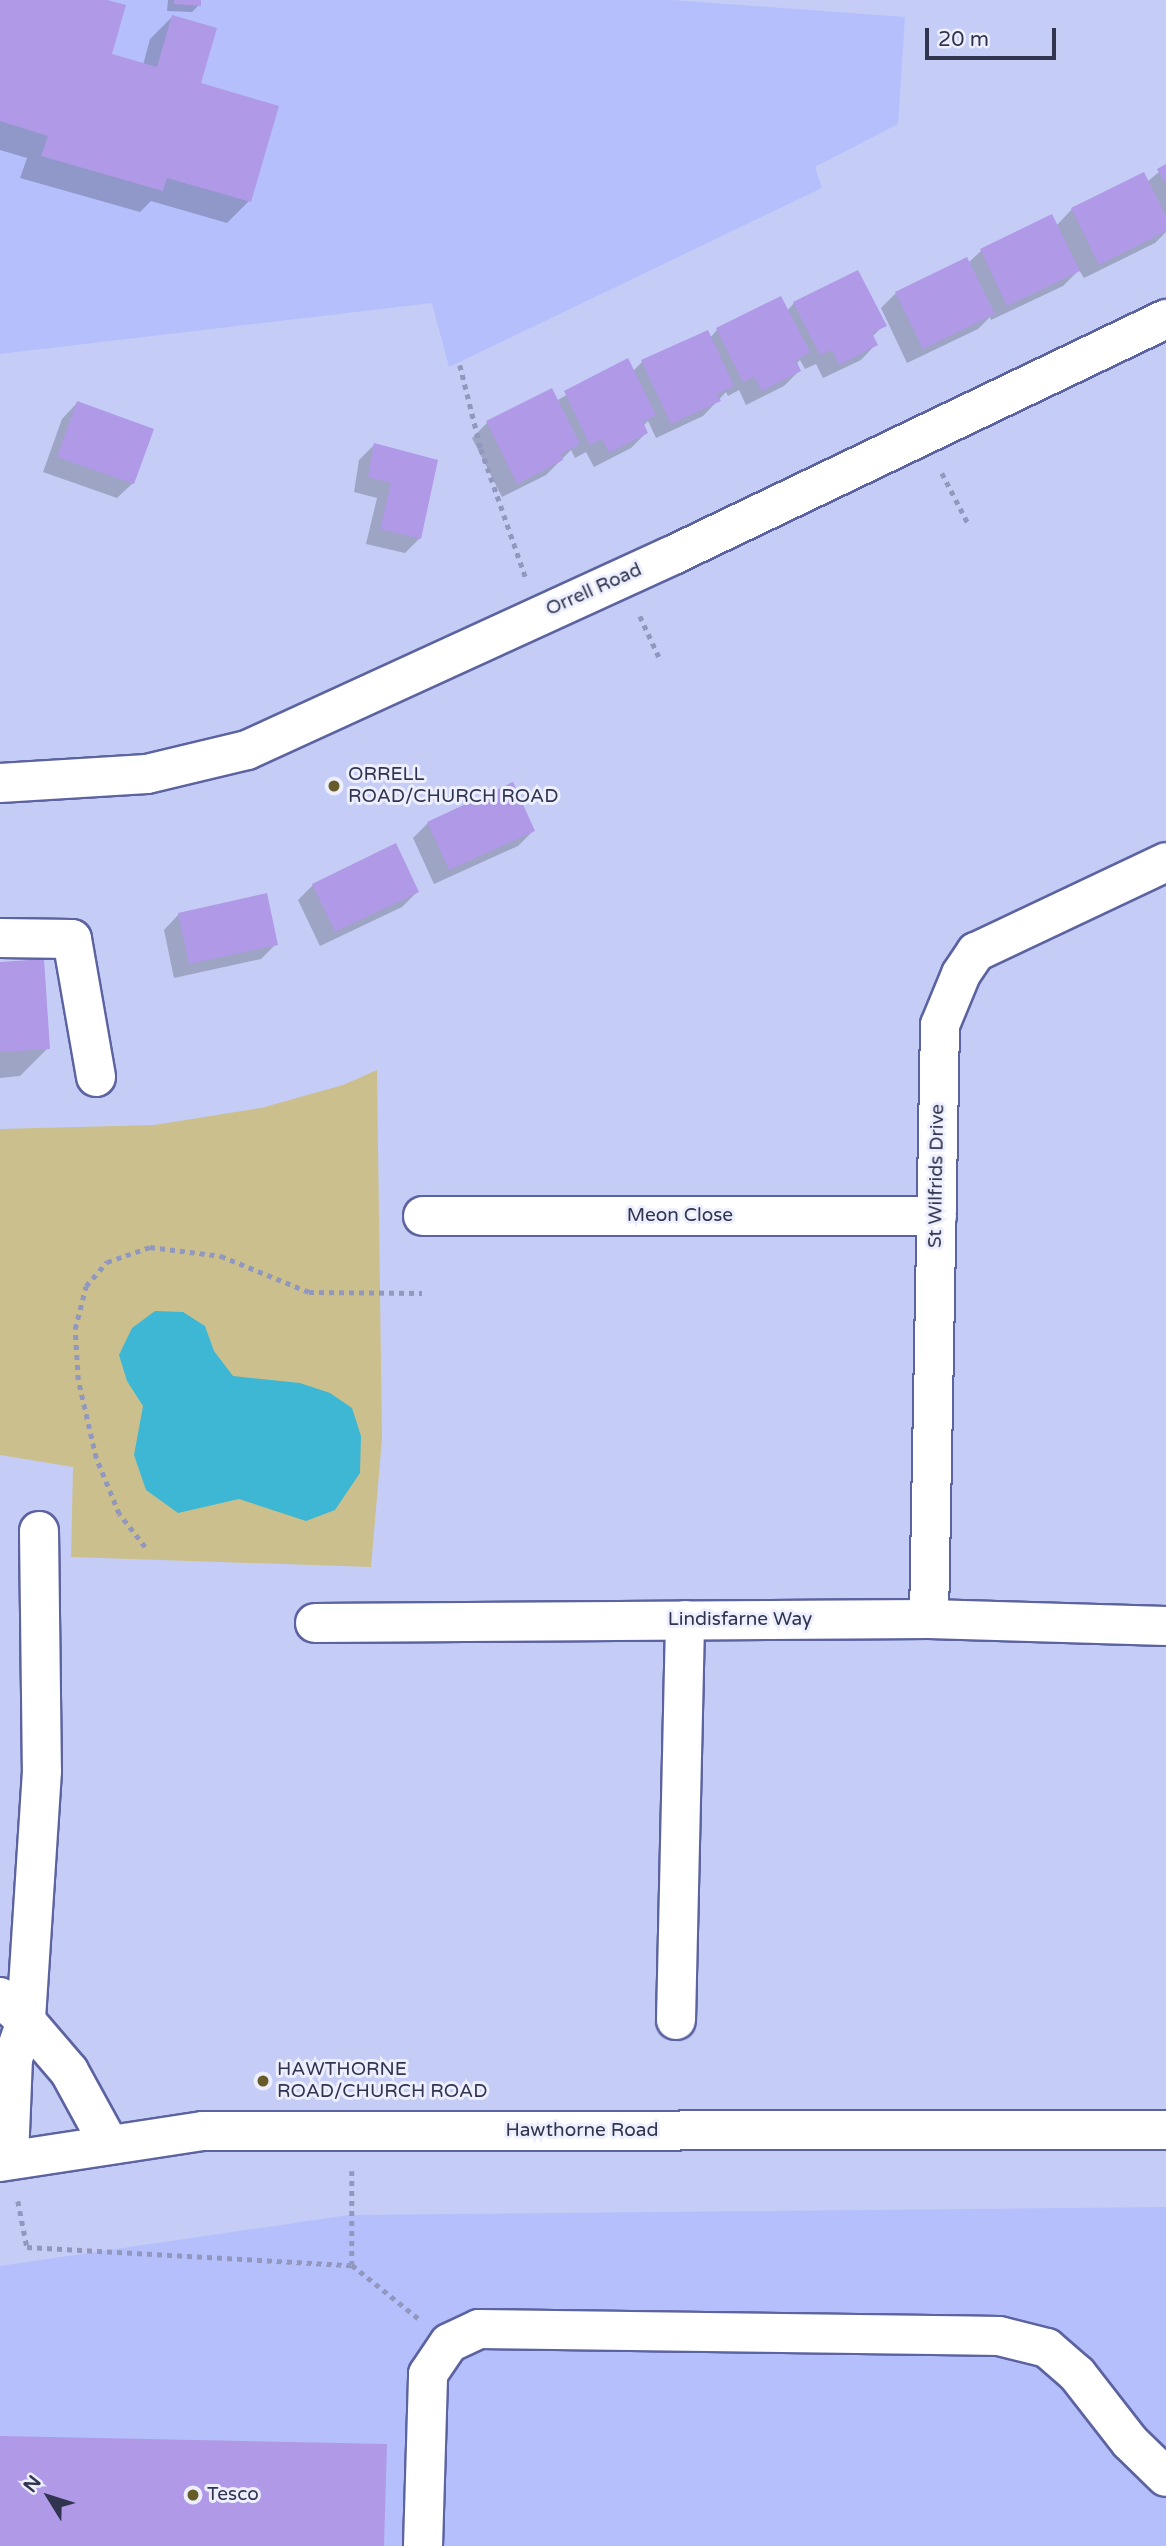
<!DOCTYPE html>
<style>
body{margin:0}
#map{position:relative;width:1166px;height:2546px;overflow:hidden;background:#c5cdf6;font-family:"Varela Round",sans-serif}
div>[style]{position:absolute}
.built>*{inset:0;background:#b5bffc}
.green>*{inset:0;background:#cbc08d}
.water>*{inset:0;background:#3eb7d4}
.shadow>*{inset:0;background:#0003}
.building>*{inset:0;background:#b099e6}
.path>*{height:4.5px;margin-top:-2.25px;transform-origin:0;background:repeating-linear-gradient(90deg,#9298bd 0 5px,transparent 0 10px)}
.roads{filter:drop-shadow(2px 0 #5c63a1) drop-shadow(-2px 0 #5c63a1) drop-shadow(0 2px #5c63a1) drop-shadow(0 -2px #5c63a1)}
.minor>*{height:38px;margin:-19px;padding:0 19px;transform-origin:19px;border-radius:19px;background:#fff}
.major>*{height:38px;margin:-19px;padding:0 19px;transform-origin:19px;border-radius:19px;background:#fff}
.dots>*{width:19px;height:19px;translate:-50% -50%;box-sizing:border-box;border:4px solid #edeffe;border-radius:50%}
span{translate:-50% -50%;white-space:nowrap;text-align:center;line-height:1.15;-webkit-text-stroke:6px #edeffe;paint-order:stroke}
.street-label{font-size:19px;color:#30344f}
.poi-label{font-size:19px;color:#30344f}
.left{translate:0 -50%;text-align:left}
.north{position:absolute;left:14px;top:2462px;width:70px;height:70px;-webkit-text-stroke:5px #edeffe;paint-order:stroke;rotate:308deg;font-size:19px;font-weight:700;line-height:28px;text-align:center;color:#30344f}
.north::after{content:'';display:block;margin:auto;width:24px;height:32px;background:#30344f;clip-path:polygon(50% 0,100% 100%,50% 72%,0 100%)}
.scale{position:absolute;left:925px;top:28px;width:131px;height:32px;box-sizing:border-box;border:4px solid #30344f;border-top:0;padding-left:9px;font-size:21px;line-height:24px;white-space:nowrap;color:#30344f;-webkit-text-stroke:5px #edeffe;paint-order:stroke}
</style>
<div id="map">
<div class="built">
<i style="clip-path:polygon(0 0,671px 0,905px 17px,898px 124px,815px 167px,822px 188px,449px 367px,432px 303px,0 354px)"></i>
<i style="clip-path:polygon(1166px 2207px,1166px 2546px,0 2546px,0 2266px,349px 2215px)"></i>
</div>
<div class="green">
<i style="clip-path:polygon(377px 1070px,382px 1439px,371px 1567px,71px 1557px,73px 1467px,0 1455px,0 1129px,154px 1125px,261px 1108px,343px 1085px)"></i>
</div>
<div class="water">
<i style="clip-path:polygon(155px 1311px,183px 1312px,205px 1326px,214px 1351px,233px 1376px,300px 1383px,330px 1393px,352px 1408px,361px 1436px,360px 1473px,335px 1510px,306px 1521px,239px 1499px,178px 1513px,146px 1490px,134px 1455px,143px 1406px,127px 1381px,119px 1355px,132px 1328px)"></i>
</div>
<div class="shadow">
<i style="clip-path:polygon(0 0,100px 0,110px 56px,143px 65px,150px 39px,172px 17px,249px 201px,227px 223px,151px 201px,140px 212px,20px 178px,27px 158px,0 150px)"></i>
<i style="clip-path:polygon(168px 0,200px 0,199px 5px,192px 12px,167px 11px)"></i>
<i style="clip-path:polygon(1166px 166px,1166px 232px,1155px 243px,1084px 278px,1079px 270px,1063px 286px,991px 320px,990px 317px,978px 329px,907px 363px,881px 308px,896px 293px,968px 263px,981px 251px,1056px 226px,1072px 209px,1147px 182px)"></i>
<i style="clip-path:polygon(794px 303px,884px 325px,872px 337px,876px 344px,861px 360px,823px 378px,816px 364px,805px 369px,800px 360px,796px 364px,799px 371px,784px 386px,746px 405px,739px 390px,728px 396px,726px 392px,703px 416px,656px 438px,648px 421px,643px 426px,646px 433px,631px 448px,594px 467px,586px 452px,575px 458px,571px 450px,546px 475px,502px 497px,472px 438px,487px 423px,551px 390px,556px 401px,628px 360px,633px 371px,642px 362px,710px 338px,717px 330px,787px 311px)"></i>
<i style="clip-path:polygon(77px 403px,133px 483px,117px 498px,43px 472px,62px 419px)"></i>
<i style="clip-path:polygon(374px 445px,420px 538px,405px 553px,366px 544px,377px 498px,354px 492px,359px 460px)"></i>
<i style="clip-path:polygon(428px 823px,533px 831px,518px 846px,434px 884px,413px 838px)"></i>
<i style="clip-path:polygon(313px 885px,417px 892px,402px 907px,320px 946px,298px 900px)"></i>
<i style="clip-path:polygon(179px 914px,276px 944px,261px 959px,174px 978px,164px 930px)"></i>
<i style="clip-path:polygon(0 964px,48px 1048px,20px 1076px,0 1078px)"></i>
</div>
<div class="building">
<i style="clip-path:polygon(0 0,107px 0,126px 5px,112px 54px,157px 67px,172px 15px,217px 28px,201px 83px,279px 106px,251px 202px,167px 178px,163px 191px,41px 156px,48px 136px,0 121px)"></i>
<i style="clip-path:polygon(174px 0,201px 0,201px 6px,174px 4px)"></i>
<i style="clip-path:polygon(1166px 164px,1166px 185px,1157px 169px)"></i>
<i style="clip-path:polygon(1144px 172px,1166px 216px,1166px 231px,1099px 265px,1071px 208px)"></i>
<i style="clip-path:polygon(1052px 214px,1080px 271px,1007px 306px,980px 249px)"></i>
<i style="clip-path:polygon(967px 257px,995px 314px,923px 349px,895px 292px)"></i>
<i style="clip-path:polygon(858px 270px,887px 326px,872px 333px,878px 345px,839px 365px,832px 350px,820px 355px,793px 302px)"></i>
<i style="clip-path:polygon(781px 296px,810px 352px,796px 360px,801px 371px,762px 391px,754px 377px,743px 382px,716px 328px)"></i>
<i style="clip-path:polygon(708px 330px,734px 386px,717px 394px,721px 401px,671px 424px,641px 360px)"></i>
<i style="clip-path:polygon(628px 358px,656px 415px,643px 422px,648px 433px,609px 453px,602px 439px,590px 445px,564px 391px)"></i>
<i style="clip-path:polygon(552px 388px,580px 444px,561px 454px,563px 460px,517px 484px,486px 421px)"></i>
<i style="clip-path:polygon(77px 401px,154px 429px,134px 484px,57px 457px)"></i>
<i style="clip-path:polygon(374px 443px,438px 460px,421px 539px,380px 529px,391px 483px,368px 477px)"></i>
<i style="clip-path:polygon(513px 782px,535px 831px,449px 870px,427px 822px)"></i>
<i style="clip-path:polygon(396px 843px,419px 892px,335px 932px,312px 884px)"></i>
<i style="clip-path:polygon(267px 893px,278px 945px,189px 964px,178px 913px)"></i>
<i style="clip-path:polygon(44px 959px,50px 1049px,0 1052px,0 962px)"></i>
<i style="clip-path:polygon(0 2436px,387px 2444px,384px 2546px,0 2546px)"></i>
</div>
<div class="path">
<i style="left:460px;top:365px;width:87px;rotate:76deg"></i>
<i style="left:481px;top:449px;width:137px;rotate:70.8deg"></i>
<i style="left:942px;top:473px;width:59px;rotate:62.6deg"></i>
<i style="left:640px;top:616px;width:45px;rotate:65.1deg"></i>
<i style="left:145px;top:1547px;width:42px;rotate:-128.2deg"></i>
<i style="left:119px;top:1514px;width:61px;rotate:-112.3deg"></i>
<i style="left:96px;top:1458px;width:80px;rotate:-103deg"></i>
<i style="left:78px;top:1380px;width:51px;rotate:-93.4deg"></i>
<i style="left:75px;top:1329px;width:44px;rotate:-75.7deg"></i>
<i style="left:86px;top:1286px;width:32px;rotate:-49deg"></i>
<i style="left:107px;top:1262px;width:46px;rotate:-19.2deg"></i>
<i style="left:150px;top:1247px;width:72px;rotate:7.2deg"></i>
<i style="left:221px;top:1256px;width:95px;rotate:22.2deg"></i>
<i style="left:309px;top:1292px;width:113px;rotate:0.5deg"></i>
<i style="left:352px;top:2171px;width:94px;rotate:90deg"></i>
<i style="left:18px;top:2201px;width:47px;rotate:78.9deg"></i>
<i style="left:27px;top:2247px;width:325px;rotate:3.2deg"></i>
<i style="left:352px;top:2265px;width:85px;rotate:38.8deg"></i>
</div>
<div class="roads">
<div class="minor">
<i style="left:0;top:783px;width:147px;rotate:-3.5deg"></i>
<i style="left:147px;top:774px;width:103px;rotate:-13.5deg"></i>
<i style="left:247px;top:750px;width:466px;rotate:-24.6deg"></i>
<i style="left:671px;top:556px;width:549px;rotate:-25.58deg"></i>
<i style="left:0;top:938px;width:72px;rotate:0.8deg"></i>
<i style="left:72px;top:939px;width:140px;rotate:80.1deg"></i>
<i style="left:423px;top:1216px;width:514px"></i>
<i style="left:39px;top:1531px;width:240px;rotate:89.3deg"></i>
<i style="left:42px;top:1771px;width:251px;rotate:93.7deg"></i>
<i style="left:26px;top:2021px;width:66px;rotate:49.3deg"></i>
<i style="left:69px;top:2071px;width:83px;rotate:61.3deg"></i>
<i style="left:929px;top:1619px;width:594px;rotate:-88.94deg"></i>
<i style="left:940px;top:1025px;width:55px;rotate:-67.6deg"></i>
<i style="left:961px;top:974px;width:27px;rotate:-56deg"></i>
<i style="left:976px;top:952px;width:210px;rotate:-25.3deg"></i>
<i style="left:315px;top:1623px;width:614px;rotate:-0.37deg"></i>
<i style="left:929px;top:1619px;width:237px;rotate:1.7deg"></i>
<i style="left:0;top:1997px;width:35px;rotate:43deg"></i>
<i style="left:26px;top:2021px;width:39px;rotate:109deg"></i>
<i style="left:13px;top:2058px;width:101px;rotate:92.3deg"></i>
<i style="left:676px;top:2020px;width:400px;rotate:-88.7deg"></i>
<i style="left:423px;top:2546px;width:172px;rotate:-88.3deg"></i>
<i style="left:428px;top:2374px;width:37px;rotate:-56deg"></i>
<i style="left:449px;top:2343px;width:33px;rotate:-25deg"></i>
<i style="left:479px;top:2329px;width:520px;rotate:0.77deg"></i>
<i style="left:999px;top:2336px;width:49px;rotate:14deg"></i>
<i style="left:1047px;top:2348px;width:40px;rotate:41deg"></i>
<i style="left:1077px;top:2374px;width:86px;rotate:52.1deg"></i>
<i style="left:1130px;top:2442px;width:50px;rotate:44.2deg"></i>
</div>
<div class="major">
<i style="left:0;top:2162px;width:205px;rotate:-8.7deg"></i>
<i style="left:203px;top:2131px;width:963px;rotate:-0.06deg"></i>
</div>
</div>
<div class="dots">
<i style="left:334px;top:786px;background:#675c29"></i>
<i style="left:263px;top:2081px;background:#675c29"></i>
<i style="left:193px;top:2495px;background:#675c29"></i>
</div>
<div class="street-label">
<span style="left:594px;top:590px;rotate:-24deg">Orrell Road</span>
<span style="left:937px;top:1176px;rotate:-89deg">St Wilfrids Drive</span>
<span style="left:680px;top:1216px">Meon Close</span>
<span style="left:740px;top:1620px">Lindisfarne Way</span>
<span style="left:582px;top:2131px">Hawthorne Road</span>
</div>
<div class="poi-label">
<span class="left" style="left:348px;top:786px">ORRELL<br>ROAD/CHURCH ROAD</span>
<span class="left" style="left:277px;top:2081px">HAWTHORNE<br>ROAD/CHURCH ROAD</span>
<span class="left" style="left:207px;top:2495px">Tesco</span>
</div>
<div class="north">N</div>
<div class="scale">20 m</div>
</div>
